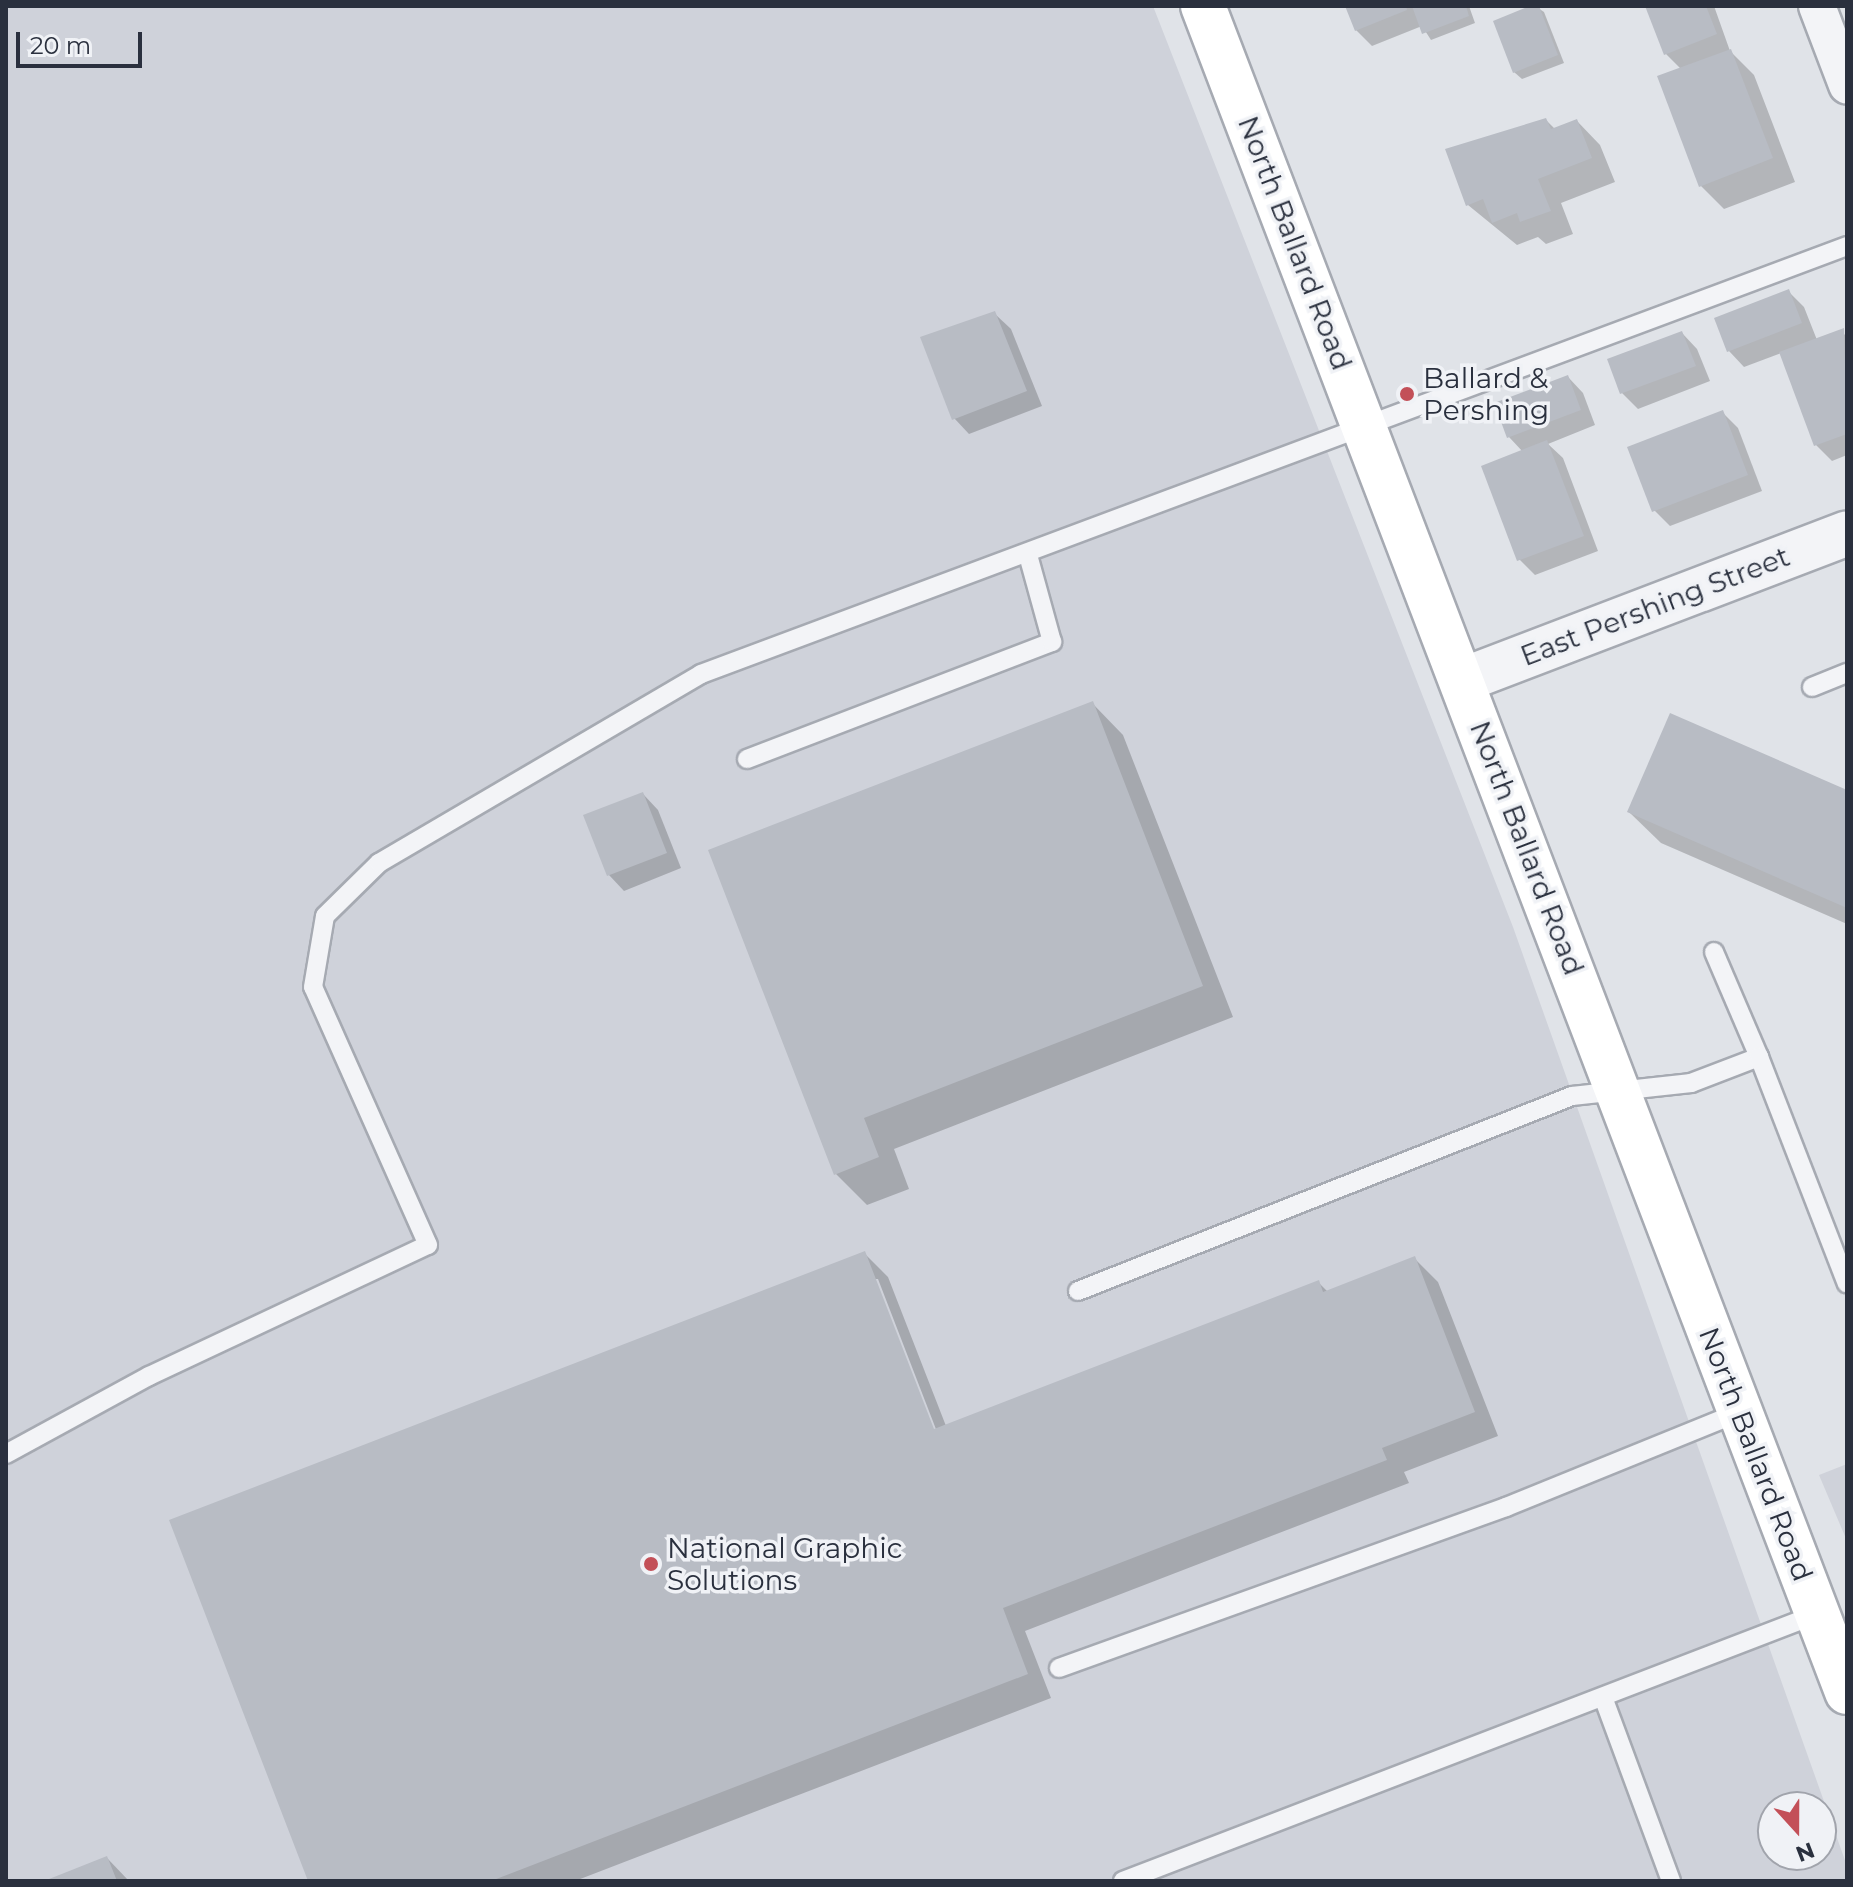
<!DOCTYPE html>
<style>
body{margin:0}
#map{position:relative;width:1853px;height:1887px;overflow:hidden;background:#e0e3e8;font-family:Montserrat,sans-serif}
div>[style]{position:absolute}
.built>*{inset:0;background:#cfd2da}
.shadow>*{inset:0;background:#0003}
.building>*{inset:0;background:#b8bcc4}
.roads{filter:drop-shadow(2px 0 #a6aab2) drop-shadow(-2px 0 #a6aab2) drop-shadow(0 2px #a6aab2) drop-shadow(0 -2px #a6aab2)}
.service>*{height:18px;margin:-9px;padding:0 9px;transform-origin:9px;border-radius:9px;background:#f3f4f7}
.minor>*{height:36px;margin:-18px;padding:0 18px;transform-origin:18px;border-radius:18px;background:#f3f4f7}
.tertiary>*{height:44px;margin:-22px;padding:0 22px;transform-origin:22px;border-radius:22px;background:#f3f4f7}
.secondary>*{height:44px;margin:-22px;padding:0 22px;transform-origin:22px;border-radius:22px;background:#fff}
.dots>*{width:22px;height:22px;translate:-50% -50%;box-sizing:border-box;border:4px solid #f0f2f6;border-radius:50%}
span{translate:-50% -50%;white-space:nowrap;text-align:center;line-height:1.15;-webkit-text-stroke:7px #f0f2f6;paint-order:stroke}
.street-label{font-size:28px;color:#2a303e}
.poi-label{font-size:28px;color:#2a303e}
.left{translate:0 -50%;text-align:left}
.frame{position:absolute;inset:0;border:8px solid #2a303e;pointer-events:none}
.north{position:absolute;left:1757px;top:1791px;width:80px;height:80px;box-sizing:border-box;background:#f0f2f6;border:2px solid #a1a4ac;border-radius:50%;rotate:159deg;font-size:22px;font-weight:700;line-height:32px;text-align:center;color:#2a303e}
.north::after{content:'';display:block;margin:auto;width:28px;height:36px;background:#c35058;clip-path:polygon(50% 0,100% 100%,50% 72%,0 100%)}
.scale{position:absolute;left:16px;top:32px;width:126px;height:36px;box-sizing:border-box;border:4px solid #2a303e;border-top:0;padding-left:10px;font-size:24px;line-height:28px;white-space:nowrap;color:#2a303e;-webkit-text-stroke:6px #f0f2f6;paint-order:stroke}
</style>
<div id="map">
<div class="built">
<i style="clip-path:polygon(evenodd,6px 6px,1153px 6px,1513px 927px,1847px 1866px,1847px 1881px,6px 1881px,6px 6px,1773px 1807px,1821px 1807px,1821px 1855px,1773px 1855px,1773px 1807px)"></i>
<i style="clip-path:polygon(1847px 1464px,1847px 1541px,1819px 1475px)"></i>
</div>
<div class="shadow">
<i style="clip-path:polygon(1347px 6px,1469px 6px,1475px 23px,1431px 40px,1422px 26px,1372px 46px,1356px 30px)"></i>
<i style="clip-path:polygon(1535px 6px,1544px 12px,1564px 63px,1522px 79px,1514px 72px)"></i>
<i style="clip-path:polygon(1647px 6px,1714px 6px,1730px 51px,1754px 75px,1795px 182px,1724px 209px,1700px 185px,1681px 69px,1666px 54px)"></i>
<i style="clip-path:polygon(1546px 120px,1555px 129px,1577px 121px,1600px 145px,1615px 182px,1561px 203px,1573px 234px,1546px 244px,1538px 237px,1517px 245px,1468px 205px,1447px 150px)"></i>
<i style="clip-path:polygon(1789px 292px,1804px 307px,1817px 340px,1847px 334px,1847px 455px,1832px 461px,1816px 445px,1781px 353px,1744px 367px,1729px 351px)"></i>
<i style="clip-path:polygon(995px 314px,1011px 329px,1042px 406px,969px 434px,954px 418px)"></i>
<i style="clip-path:polygon(1682px 333px,1697px 349px,1710px 381px,1638px 409px,1622px 393px,1609px 361px)"></i>
<i style="clip-path:polygon(1568px 377px,1583px 393px,1595px 425px,1548px 444px,1563px 458px,1598px 551px,1535px 575px,1519px 559px,1523px 452px,1509px 437px)"></i>
<i style="clip-path:polygon(1722px 412px,1738px 428px,1762px 491px,1670px 526px,1654px 510px)"></i>
<i style="clip-path:polygon(1092px 703px,1123px 735px,1233px 1017px,894px 1149px,909px 1189px,867px 1205px,836px 1174px,711px 851px)"></i>
<i style="clip-path:polygon(1847px 792px,1847px 924px,1661px 843px,1629px 812px)"></i>
<i style="clip-path:polygon(643px 794px,658px 810px,681px 868px,624px 891px,609px 875px)"></i>
<i style="clip-path:polygon(evenodd,865px 1254px,888px 1277px,946px 1426px,1318px 1282px,1328px 1292px,1414px 1258px,1438px 1282px,1498px 1436px,1404px 1472px,1409px 1483px,1025px 1631px,1051px 1698px,575px 1881px,310px 1881px,865px 1254px,874px 1279px,878px 1279px,939px 1437px,936px 1439px,874px 1279px)"></i>
<i style="clip-path:polygon(107px 1858px,129px 1881px,49px 1881px)"></i>
</div>
<div class="building">
<i style="clip-path:polygon(1345px 6px,1406px 6px,1407px 10px,1355px 31px)"></i>
<i style="clip-path:polygon(1412px 6px,1466px 6px,1469px 16px,1422px 34px)"></i>
<i style="clip-path:polygon(1530px 6px,1539px 6px,1558px 55px,1513px 73px,1493px 21px)"></i>
<i style="clip-path:polygon(1645px 6px,1706px 6px,1717px 34px,1664px 55px)"></i>
<i style="clip-path:polygon(1731px 49px,1773px 158px,1699px 187px,1657px 76px)"></i>
<i style="clip-path:polygon(1546px 118px,1551px 129px,1577px 119px,1592px 158px,1538px 179px,1551px 211px,1520px 222px,1517px 213px,1492px 223px,1483px 199px,1466px 206px,1445px 149px)"></i>
<i style="clip-path:polygon(1789px 289px,1802px 323px,1727px 352px,1714px 318px)"></i>
<i style="clip-path:polygon(995px 311px,1027px 391px,952px 420px,920px 337px)"></i>
<i style="clip-path:polygon(1844px 328px,1847px 434px,1814px 446px,1779px 352px)"></i>
<i style="clip-path:polygon(1682px 331px,1696px 366px,1620px 394px,1607px 359px)"></i>
<i style="clip-path:polygon(1568px 375px,1581px 410px,1507px 438px,1494px 403px)"></i>
<i style="clip-path:polygon(1723px 410px,1748px 475px,1652px 512px,1627px 447px)"></i>
<i style="clip-path:polygon(1547px 440px,1584px 536px,1517px 561px,1481px 466px)"></i>
<i style="clip-path:polygon(1093px 701px,1203px 986px,864px 1118px,879px 1157px,834px 1175px,708px 850px)"></i>
<i style="clip-path:polygon(1670px 713px,1847px 790px,1847px 908px,1627px 812px)"></i>
<i style="clip-path:polygon(643px 792px,667px 853px,607px 876px,583px 815px)"></i>
<i style="clip-path:polygon(865px 1251px,934px 1429px,1319px 1280px,1323px 1292px,1415px 1256px,1475px 1412px,1382px 1448px,1387px 1460px,1003px 1608px,1028px 1674px,491px 1881px,308px 1881px,169px 1520px)"></i>
<i style="clip-path:polygon(107px 1856px,117px 1881px,44px 1881px)"></i>
</div>
<div class="roads">
<div class="service">
<i style="left:1812px;top:687px;width:38px;rotate:-22deg"></i>
<i style="left:747px;top:759px;width:327px;rotate:-21deg"></i>
<i style="left:1052px;top:642px;width:90px;rotate:-105.4deg"></i>
<i style="left:1714px;top:952px;width:114px;rotate:66.8deg"></i>
<i style="left:1078px;top:1291px;width:531px;rotate:-21.54deg"></i>
<i style="left:1572px;top:1096px;width:120px;rotate:-6.2deg"></i>
<i style="left:1691px;top:1083px;width:73px;rotate:-20.9deg"></i>
<i style="left:1759px;top:1057px;width:243px;rotate:68.8deg"></i>
<i style="left:6px;top:1454px;width:163px;rotate:-28.6deg"></i>
<i style="left:149px;top:1376px;width:308px;rotate:-25.2deg"></i>
<i style="left:428px;top:1245px;width:282px;rotate:-114deg"></i>
<i style="left:313px;top:987px;width:72px;rotate:-80.4deg"></i>
<i style="left:325px;top:916px;width:76px;rotate:-44.5deg"></i>
<i style="left:379px;top:863px;width:373px;rotate:-30.4deg"></i>
<i style="left:701px;top:674px;width:1223px;rotate:-20.48deg"></i>
<i style="left:1059px;top:1668px;width:475px;rotate:-19.8deg"></i>
<i style="left:1506px;top:1507px;width:253px;rotate:-22.1deg"></i>
<i style="left:1603px;top:1697px;width:196px;rotate:69.7deg"></i>
<i style="left:1123px;top:1881px;width:744px;rotate:-21.04deg"></i>
</div>
<div class="minor">
<i style="left:1817px;top:6px;width:85px;rotate:69.2deg"></i>
</div>
<div class="tertiary">
<i style="left:1463px;top:680px;width:411px;rotate:-20.9deg"></i>
</div>
<div class="secondary">
<i style="left:1203px;top:6px;width:1805px;rotate:69.09deg"></i>
</div>
</div>
<div class="dots">
<i style="left:1407px;top:394px;background:#c35058"></i>
<i style="left:651px;top:1564px;background:#c35058"></i>
</div>
<div class="street-label">
<span style="left:1295px;top:243px;rotate:69deg">North Ballard Road</span>
<span style="left:1655px;top:606px;rotate:-21deg">East Pershing Street</span>
<span style="left:1527px;top:848px;rotate:69deg">North Ballard Road</span>
<span style="left:1756px;top:1454px;rotate:69deg">North Ballard Road</span>
</div>
<div class="poi-label">
<span class="left" style="left:1423px;top:394px">Ballard &amp;<br>Pershing</span>
<span class="left" style="left:667px;top:1564px">National Graphic<br>Solutions</span>
</div>
<div class="frame"></div>
<div class="north">N</div>
<div class="scale">20 m</div>
</div>
